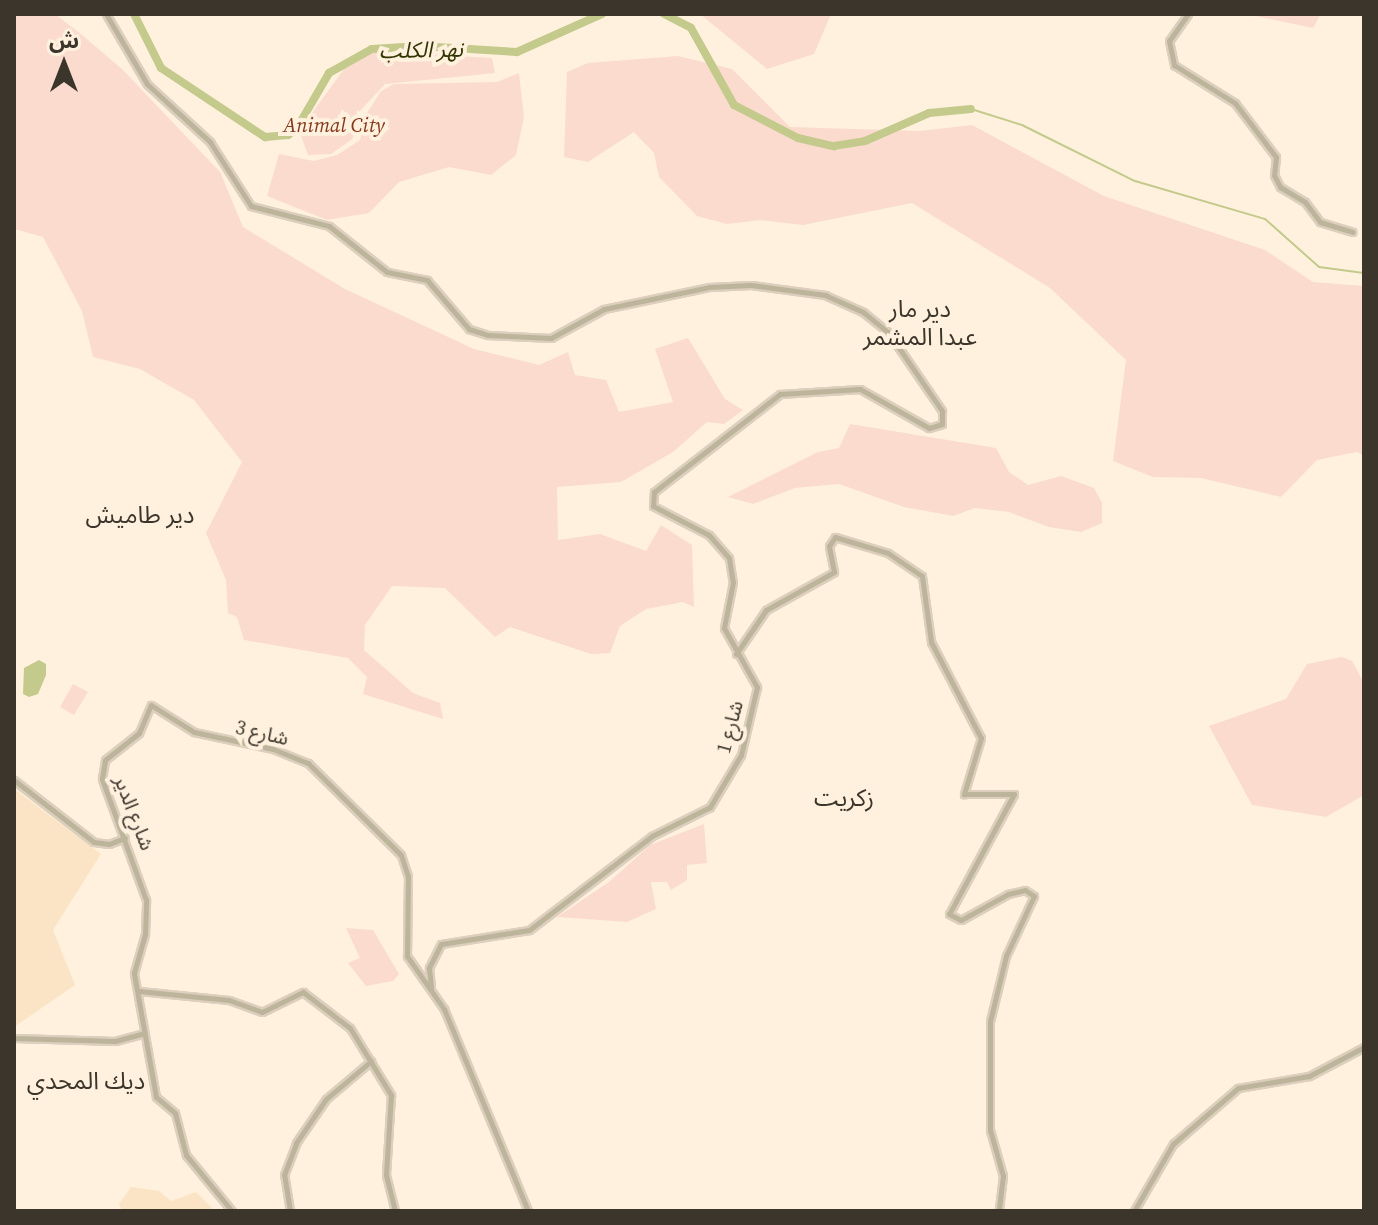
<!DOCTYPE html>
<meta charset="utf-8">
<style>
body{margin:0}
#map{position:relative;width:1378px;height:1225px;overflow:hidden;background:#fff1dd;font-family:"Source Serif 4","Noto Sans Arabic",serif}
div>[style]{position:absolute}
.built>*{inset:0;background:#fae4c5}
.green>*{inset:0;background:#fcdbcf}
.water>*{inset:0;background:#c3ca8b}
.stream>*{height:2px;margin:-1px;padding:0 1px;transform-origin:1px;border-radius:1px;background:#c3ca8b}
.river>*{height:8px;margin:-4px;padding:0 4px;transform-origin:4px;border-radius:4px;background:#c3ca8b}
.roads{filter:drop-shadow(2px 0 #dccfbd) drop-shadow(-2px 0 #dccfbd) drop-shadow(0 2px #dccfbd) drop-shadow(0 -2px #dccfbd)}
.tertiary>*{height:5px;margin:-2.5px;padding:0 2.5px;transform-origin:2.5px;border-radius:2.5px;background:#bdb59b}
span{translate:-50% -50%;white-space:nowrap;text-align:center;line-height:1.15;-webkit-text-stroke:8px #fff1dd;paint-order:stroke}
.park-label{font-size:20px;color:#85381d;font-style:italic}
.street-label{font-size:20px;color:#3c352c}
.water-label{font-size:22px;color:#333603;font-style:italic}
.quarter-label{font-size:24px;color:#3c352c}
.frame{position:absolute;inset:0;border:16px solid #3c352c;pointer-events:none}
.north{position:absolute;left:24px;top:24px;width:80px;height:80px;-webkit-text-stroke:6px #fff1dd;paint-order:stroke;rotate:0deg;font-size:22px;font-weight:700;line-height:32px;text-align:center;color:#3c352c}
.north::after{content:'';display:block;margin:auto;width:28px;height:36px;background:#3c352c;clip-path:polygon(50% 0,100% 100%,50% 72%,0 100%)}
</style>
<div id="map">
<div class="built">
<i style="clip-path:polygon(14px 789px,101px 854px,53px 930px,75px 985px,14px 1027px)"></i>
<i style="clip-path:polygon(131px 1187px,159px 1191px,171px 1201px,196px 1192px,215px 1211px,122px 1211px,119px 1204px)"></i>
</div>
<div class="green">
<i style="clip-path:polygon(14px 14px,55px 14px,82px 35px,122px 69px,220px 172px,243px 227px,345px 289px,474px 349px,539px 365px,568px 352px,575px 375px,606px 380px,619px 412px,673px 402px,655px 349px,688px 338px,725px 399px,743px 410px,724px 424px,707px 422px,673px 452px,621px 482px,557px 487px,558px 540px,600px 534px,646px 551px,661px 525px,692px 545px,694px 607px,683px 602px,646px 609px,620px 626px,610px 653px,591px 654px,510px 627px,495px 637px,445px 588px,392px 586px,365px 625px,364px 650px,413px 693px,440px 703px,443px 719px,363px 694px,367px 677px,348px 658px,244px 640px,237px 617px,228px 613px,226px 580px,206px 533px,242px 462px,194px 400px,140px 369px,93px 357px,82px 311px,43px 237px,14px 229px)"></i>
<i style="clip-path:polygon(700px 14px,831px 14px,814px 54px,767px 69px)"></i>
<i style="clip-path:polygon(1246px 14px,1321px 14px,1313px 28px)"></i>
<i style="clip-path:polygon(373px 51px,492px 58px,495px 73px,385px 84px,358px 113px,354px 138px,331px 154px,308px 155px,300px 133px,315px 109px,344px 69px)"></i>
<i style="clip-path:polygon(678px 56px,732px 69px,790px 127px,920px 131px,972px 125px,1104px 196px,1265px 250px,1313px 282px,1364px 286px,1364px 456px,1357px 452px,1317px 460px,1281px 497px,1201px 478px,1153px 477px,1113px 461px,1126px 360px,1050px 288px,912px 203px,803px 225px,760px 220px,727px 224px,697px 216px,659px 177px,654px 153px,634px 132px,588px 162px,564px 157px,567px 72px,588px 63px)"></i>
<i style="clip-path:polygon(519px 73px,524px 117px,516px 155px,491px 175px,449px 167px,399px 182px,369px 213px,327px 220px,267px 196px,279px 154px,314px 161px,337px 155px,360px 140px,367px 113px,381px 91px,394px 84px,497px 82px)"></i>
<i style="clip-path:polygon(850px 424px,996px 448px,1009px 472px,1028px 485px,1061px 476px,1094px 488px,1102px 503px,1102px 523px,1081px 532px,1049px 527px,1009px 512px,975px 508px,953px 516px,904px 507px,839px 484px,795px 488px,753px 504px,728px 497px,818px 452px,839px 448px)"></i>
<i style="clip-path:polygon(1342px 657px,1352px 661px,1364px 683px,1364px 795px,1326px 817px,1252px 805px,1209px 726px,1286px 699px,1307px 664px)"></i>
<i style="clip-path:polygon(73px 684px,88px 692px,74px 715px,60px 707px)"></i>
<i style="clip-path:polygon(704px 824px,707px 863px,687px 865px,687px 880px,671px 890px,667px 882px,651px 882px,656px 909px,627px 922px,557px 917px,609px 882px,650px 845px)"></i>
<i style="clip-path:polygon(346px 928px,373px 930px,399px 974px,393px 981px,366px 986px,348px 963px,360px 958px)"></i>
</div>
<div class="water">
<i style="clip-path:polygon(39px 660px,46px 664px,46px 675px,38px 694px,29px 697px,23px 694px,24px 668px)"></i>
</div>
<div class="stream">
<i style="left:971px;top:109px;width:53px;rotate:17.4deg"></i>
<i style="left:1022px;top:125px;width:126px;rotate:26.4deg"></i>
<i style="left:1135px;top:181px;width:135px;rotate:16.3deg"></i>
<i style="left:1265px;top:219px;width:72px;rotate:41.6deg"></i>
<i style="left:1319px;top:267px;width:45px;rotate:7.6deg"></i>
</div>
<div class="river">
<i style="left:134px;top:14px;width:60px;rotate:63.4deg"></i>
<i style="left:161px;top:68px;width:125px;rotate:33.6deg"></i>
<i style="left:265px;top:137px;width:23px;rotate:-5deg"></i>
<i style="left:288px;top:135px;width:11px;rotate:-38deg"></i>
<i style="left:297px;top:128px;width:64px;rotate:-59.8deg"></i>
<i style="left:329px;top:73px;width:49px;rotate:-29.2deg"></i>
<i style="left:372px;top:49px;width:49px;rotate:-3.5deg"></i>
<i style="left:421px;top:46px;width:96px;rotate:3.6deg"></i>
<i style="left:517px;top:52px;width:93px;rotate:-24.1deg"></i>
<i style="left:664px;top:14px;width:30px;rotate:27deg"></i>
<i style="left:691px;top:28px;width:88px;rotate:60.8deg"></i>
<i style="left:734px;top:105px;width:72px;rotate:27.3deg"></i>
<i style="left:798px;top:138px;width:37px;rotate:13deg"></i>
<i style="left:834px;top:146px;width:31px;rotate:-9deg"></i>
<i style="left:865px;top:141px;width:70px;rotate:-23.6deg"></i>
<i style="left:929px;top:113px;width:42px;rotate:-5.4deg"></i>
</div>
<div class="roads">
<div class="tertiary">
<i style="left:106px;top:14px;width:81px;rotate:59.6deg"></i>
<i style="left:147px;top:84px;width:86px;rotate:42.6deg"></i>
<i style="left:210px;top:142px;width:76px;rotate:57.4deg"></i>
<i style="left:251px;top:206px;width:81px;rotate:14.4deg"></i>
<i style="left:329px;top:226px;width:74px;rotate:38.4deg"></i>
<i style="left:387px;top:272px;width:41px;rotate:11.3deg"></i>
<i style="left:427px;top:280px;width:65px;rotate:49.4deg"></i>
<i style="left:469px;top:329px;width:20px;rotate:18deg"></i>
<i style="left:488px;top:335px;width:63px;rotate:2.7deg"></i>
<i style="left:551px;top:338px;width:60px;rotate:-28.7deg"></i>
<i style="left:604px;top:309px;width:107px;rotate:-11.8deg"></i>
<i style="left:709px;top:287px;width:42px;rotate:-2.7deg"></i>
<i style="left:751px;top:285px;width:75px;rotate:7.7deg"></i>
<i style="left:825px;top:295px;width:42px;rotate:24.1deg"></i>
<i style="left:863px;top:312px;width:32px;rotate:39deg"></i>
<i style="left:888px;top:332px;width:96px;rotate:55.6deg"></i>
<i style="left:942px;top:411px;width:13px;rotate:90deg"></i>
<i style="left:942px;top:424px;width:14px;rotate:163deg"></i>
<i style="left:929px;top:428px;width:79px;rotate:-150.5deg"></i>
<i style="left:860px;top:389px;width:80px;rotate:176.4deg"></i>
<i style="left:780px;top:394px;width:160px;rotate:142.1deg"></i>
<i style="left:654px;top:492px;width:14px;rotate:94deg"></i>
<i style="left:653px;top:506px;width:63px;rotate:27.4deg"></i>
<i style="left:709px;top:535px;width:30px;rotate:49deg"></i>
<i style="left:729px;top:558px;width:24px;rotate:81deg"></i>
<i style="left:733px;top:582px;width:47px;rotate:101.1deg"></i>
<i style="left:724px;top:628px;width:68px;rotate:60.8deg"></i>
<i style="left:757px;top:687px;width:70px;rotate:103.2deg"></i>
<i style="left:741px;top:755px;width:61px;rotate:120.8deg"></i>
<i style="left:710px;top:807px;width:65px;rotate:153.4deg"></i>
<i style="left:652px;top:836px;width:155px;rotate:142.6deg"></i>
<i style="left:529px;top:930px;width:89px;rotate:171deg"></i>
<i style="left:441px;top:944px;width:27px;rotate:117deg"></i>
<i style="left:429px;top:968px;width:20px;rotate:84deg"></i>
<i style="left:1188px;top:14px;width:33px;rotate:125deg"></i>
<i style="left:1169px;top:41px;width:25px;rotate:78deg"></i>
<i style="left:1174px;top:65px;width:72px;rotate:31.9deg"></i>
<i style="left:1235px;top:103px;width:68px;rotate:52.8deg"></i>
<i style="left:1276px;top:157px;width:18px;rotate:96deg"></i>
<i style="left:1274px;top:175px;width:13px;rotate:63deg"></i>
<i style="left:1280px;top:187px;width:29px;rotate:31deg"></i>
<i style="left:1305px;top:202px;width:25px;rotate:53deg"></i>
<i style="left:1320px;top:222px;width:34px;rotate:17deg"></i>
<i style="left:736px;top:654px;width:53px;rotate:-55.7deg"></i>
<i style="left:766px;top:610px;width:78px;rotate:-29.2deg"></i>
<i style="left:834px;top:572px;width:26px;rotate:-101deg"></i>
<i style="left:829px;top:546px;width:11px;rotate:-56deg"></i>
<i style="left:835px;top:537px;width:55px;rotate:16.8deg"></i>
<i style="left:888px;top:553px;width:41px;rotate:34.1deg"></i>
<i style="left:922px;top:576px;width:67px;rotate:82.2deg"></i>
<i style="left:931px;top:642px;width:108px;rotate:62.5deg"></i>
<i style="left:981px;top:738px;width:59px;rotate:106.9deg"></i>
<i style="left:964px;top:794px;width:50px"></i>
<i style="left:1014px;top:794px;width:136px;rotate:118.4deg"></i>
<i style="left:949px;top:914px;width:13px;rotate:27deg"></i>
<i style="left:961px;top:920px;width:54px;rotate:-29deg"></i>
<i style="left:1008px;top:894px;width:17px;rotate:-13deg"></i>
<i style="left:1025px;top:890px;width:11px;rotate:34deg"></i>
<i style="left:1034px;top:896px;width:66px;rotate:115deg"></i>
<i style="left:1006px;top:956px;width:67px;rotate:103.8deg"></i>
<i style="left:990px;top:1021px;width:109px;rotate:90deg"></i>
<i style="left:990px;top:1130px;width:48px;rotate:74.2deg"></i>
<i style="left:1003px;top:1176px;width:35px;rotate:97deg"></i>
<i style="left:14px;top:780px;width:101px;rotate:37.8deg"></i>
<i style="left:94px;top:842px;width:15px;rotate:8deg"></i>
<i style="left:109px;top:844px;width:17px;rotate:-21deg"></i>
<i style="left:139px;top:991px;width:90px;rotate:5.7deg"></i>
<i style="left:229px;top:1000px;width:35px;rotate:20deg"></i>
<i style="left:262px;top:1012px;width:46px;rotate:-26deg"></i>
<i style="left:303px;top:992px;width:59px;rotate:37.5deg"></i>
<i style="left:350px;top:1028px;width:79px;rotate:58.5deg"></i>
<i style="left:391px;top:1095px;width:80px;rotate:93.6deg"></i>
<i style="left:386px;top:1175px;width:37px;rotate:76deg"></i>
<i style="left:14px;top:1038px;width:101px;rotate:1.7deg"></i>
<i style="left:115px;top:1041px;width:30px;rotate:-15deg"></i>
<i style="left:232px;top:1211px;width:72px;rotate:-129.4deg"></i>
<i style="left:186px;top:1155px;width:43px;rotate:-104.7deg"></i>
<i style="left:175px;top:1113px;width:25px;rotate:-140deg"></i>
<i style="left:156px;top:1097px;width:126px;rotate:-100.1deg"></i>
<i style="left:134px;top:973px;width:41px;rotate:-74.2deg"></i>
<i style="left:145px;top:934px;width:34px;rotate:-88deg"></i>
<i style="left:146px;top:900px;width:129px;rotate:-110deg"></i>
<i style="left:102px;top:779px;width:19px;rotate:-81deg"></i>
<i style="left:105px;top:760px;width:43px;rotate:-38.5deg"></i>
<i style="left:139px;top:733px;width:30px;rotate:-67deg"></i>
<i style="left:151px;top:705px;width:51px;rotate:32.1deg"></i>
<i style="left:194px;top:732px;width:81px;rotate:12.1deg"></i>
<i style="left:273px;top:749px;width:38px;rotate:22deg"></i>
<i style="left:308px;top:763px;width:131px;rotate:44.7deg"></i>
<i style="left:401px;top:855px;width:22px;rotate:72deg"></i>
<i style="left:408px;top:876px;width:80px;rotate:90.7deg"></i>
<i style="left:407px;top:956px;width:65px;rotate:55.1deg"></i>
<i style="left:444px;top:1009px;width:219px;rotate:67.4deg"></i>
<i style="left:290px;top:1211px;width:36px;rotate:-99deg"></i>
<i style="left:284px;top:1175px;width:34px;rotate:-69deg"></i>
<i style="left:296px;top:1143px;width:53px;rotate:-55.7deg"></i>
<i style="left:326px;top:1099px;width:59px;rotate:-40.2deg"></i>
<i style="left:1134px;top:1211px;width:78px;rotate:-59.8deg"></i>
<i style="left:1173px;top:1144px;width:86px;rotate:-40.7deg"></i>
<i style="left:1238px;top:1088px;width:72px;rotate:-9.6deg"></i>
<i style="left:1309px;top:1076px;width:62px;rotate:-27.8deg"></i>
</div>
</div>
<div class="park-label">
<span style="left:334px;top:125px">Animal City</span>
</div>
<div class="street-label">
<span style="left:730px;top:727px;rotate:-75deg">شارع 1</span>
<span style="left:262px;top:733px;rotate:13deg">شارع 3</span>
<span style="left:134px;top:813px;rotate:69deg">شارع الدير</span>
</div>
<div class="water-label">
<span style="left:421px;top:50px;rotate:-1deg">نهر الكلب</span>
</div>
<div class="quarter-label">
<span style="left:920px;top:323px">دير مار<br>عبدا المشمر</span>
<span style="left:140px;top:515px">دير طاميش</span>
<span style="left:844px;top:798px">زكريت</span>
<span style="left:86px;top:1081px">ديك المحدي</span>
</div>
<div class="frame"></div>
<div class="north">ش</div>
</div>
